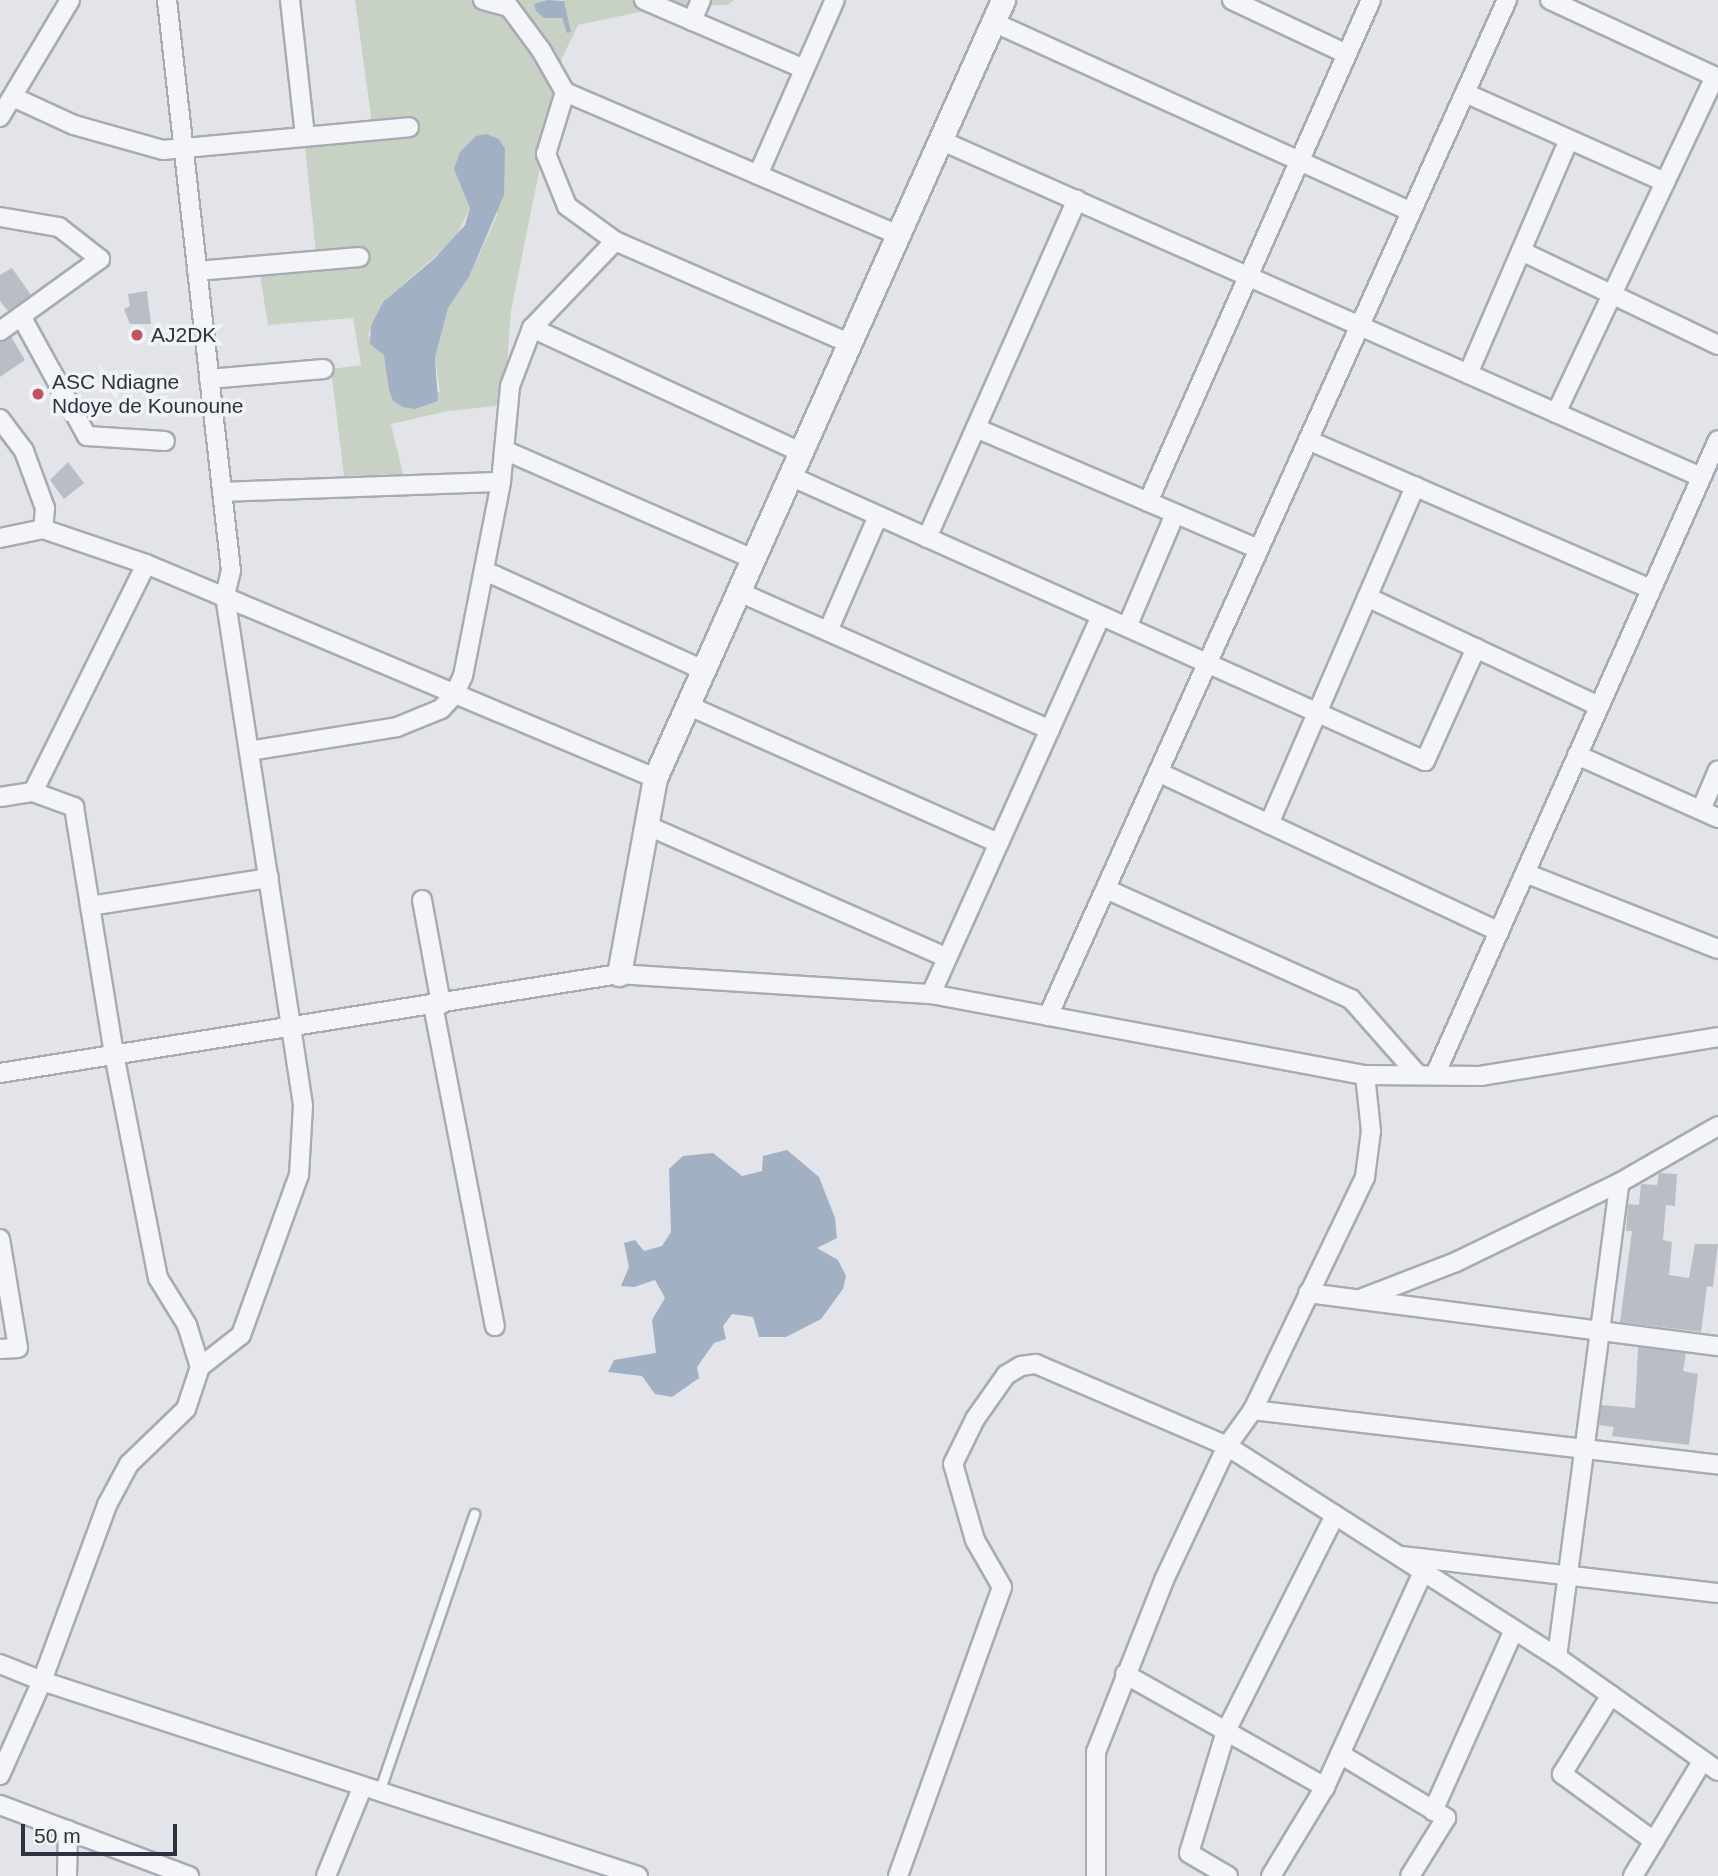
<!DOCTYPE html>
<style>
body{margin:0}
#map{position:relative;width:1718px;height:1876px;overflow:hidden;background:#e2e4e9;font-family:Arial,sans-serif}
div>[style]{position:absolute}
.green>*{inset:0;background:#c7d2c4}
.water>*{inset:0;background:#a2b0c4}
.building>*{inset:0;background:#babdc5}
.roads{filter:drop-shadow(2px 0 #a8abb3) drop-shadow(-2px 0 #a8abb3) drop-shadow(0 2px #a8abb3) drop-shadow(0 -2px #a8abb3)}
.service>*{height:9px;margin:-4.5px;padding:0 4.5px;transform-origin:4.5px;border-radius:4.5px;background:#f4f5f8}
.minor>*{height:18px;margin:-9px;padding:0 9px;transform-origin:9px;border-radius:9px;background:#f4f5f8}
.tertiary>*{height:23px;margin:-11.5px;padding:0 11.5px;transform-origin:11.5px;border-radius:11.5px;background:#f4f5f8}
.dots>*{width:19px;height:19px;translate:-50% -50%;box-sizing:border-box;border:4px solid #f2f3f6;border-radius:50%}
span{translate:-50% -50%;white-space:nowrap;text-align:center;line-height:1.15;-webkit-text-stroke:7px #f2f3f6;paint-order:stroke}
.poi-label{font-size:21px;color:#2c323f}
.left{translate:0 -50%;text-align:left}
.scale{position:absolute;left:21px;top:1824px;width:156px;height:32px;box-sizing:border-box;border:4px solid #2c323f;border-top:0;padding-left:9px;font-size:21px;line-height:24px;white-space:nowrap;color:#2c323f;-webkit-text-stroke:5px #f2f3f6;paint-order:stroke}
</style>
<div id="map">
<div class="green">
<i style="clip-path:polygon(evenodd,355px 0,548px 0,534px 5px,539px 14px,562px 18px,571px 32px,563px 0,734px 0,727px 5px,668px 6px,578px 25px,562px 58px,511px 311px,504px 405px,448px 411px,391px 424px,403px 474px,344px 476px,331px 369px,361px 365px,353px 318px,268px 325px,260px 275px,318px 271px,303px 129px,372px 123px,355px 0,464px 190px,498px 213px,469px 277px,448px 308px,435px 358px,440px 392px,388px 371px,384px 354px,368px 335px,383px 302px,455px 239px,470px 208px,464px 190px)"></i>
</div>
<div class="water">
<i style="clip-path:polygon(548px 0,564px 1px,571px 32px,567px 33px,562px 18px,544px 18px,536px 11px,534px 4px)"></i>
<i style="clip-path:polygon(486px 134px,499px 139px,505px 149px,504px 195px,469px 277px,448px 308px,435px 358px,438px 401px,415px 409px,403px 407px,393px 401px,389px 390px,384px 355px,370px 344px,371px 326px,383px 302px,435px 258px,465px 225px,470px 208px,454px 169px,460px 152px,476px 136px)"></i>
<i style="clip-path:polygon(787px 1150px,819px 1177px,835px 1218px,837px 1238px,817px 1248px,838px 1260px,846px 1276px,843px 1289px,821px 1319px,786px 1337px,759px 1337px,753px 1317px,732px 1314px,723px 1326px,726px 1339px,714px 1343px,697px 1367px,699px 1378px,672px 1397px,655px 1394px,642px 1376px,608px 1372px,614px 1360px,656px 1353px,652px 1320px,665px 1298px,655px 1280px,634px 1287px,621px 1286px,629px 1267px,624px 1243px,635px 1240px,644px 1251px,662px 1246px,671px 1232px,669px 1169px,683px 1156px,713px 1153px,742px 1176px,762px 1171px,763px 1156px)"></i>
</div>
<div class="building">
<i style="clip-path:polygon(12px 268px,31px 295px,8px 311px,0 301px,0 275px)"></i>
<i style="clip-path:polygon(147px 291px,151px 324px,130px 324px,124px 309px,130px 306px,128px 294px)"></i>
<i style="clip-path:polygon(11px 337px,25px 360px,0 377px,0 342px)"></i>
<i style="clip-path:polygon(68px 462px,84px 483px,64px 499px,50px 480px)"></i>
<i style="clip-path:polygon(1659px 1173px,1677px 1174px,1675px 1206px,1666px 1205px,1663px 1240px,1672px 1242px,1669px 1275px,1689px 1278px,1695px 1244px,1718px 1244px,1713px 1287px,1707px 1286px,1701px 1332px,1620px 1322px,1632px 1231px,1626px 1231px,1628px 1204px,1639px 1205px,1641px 1184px,1657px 1185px)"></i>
<i style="clip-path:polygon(1638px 1347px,1686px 1353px,1683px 1371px,1698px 1374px,1689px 1445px,1612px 1436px,1614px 1427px,1599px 1425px,1601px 1405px,1635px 1408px)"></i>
</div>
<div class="roads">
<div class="service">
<i style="left:379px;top:1792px;width:294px;rotate:-71.1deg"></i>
</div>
<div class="minor">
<i style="left:290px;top:0;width:137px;rotate:83.7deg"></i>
<i style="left:483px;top:0;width:24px;rotate:15deg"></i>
<i style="left:504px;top:0;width:62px;rotate:53.5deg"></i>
<i style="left:541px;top:50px;width:48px;rotate:60.3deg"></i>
<i style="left:565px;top:92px;width:65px;rotate:107deg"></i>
<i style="left:546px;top:154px;width:56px;rotate:68deg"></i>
<i style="left:567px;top:206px;width:59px;rotate:36.1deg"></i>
<i style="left:615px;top:241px;width:255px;rotate:23.6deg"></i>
<i style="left:644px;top:0;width:174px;rotate:23.3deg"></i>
<i style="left:1232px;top:0;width:127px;rotate:25.2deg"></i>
<i style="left:1550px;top:0;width:185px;rotate:24.9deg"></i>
<i style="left:692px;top:21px;width:23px;rotate:-67deg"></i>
<i style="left:993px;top:22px;width:459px;rotate:24.4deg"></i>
<i style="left:565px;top:92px;width:362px;rotate:23.2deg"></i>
<i style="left:1465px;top:93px;width:219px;rotate:24deg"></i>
<i style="left:13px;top:97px;width:67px;rotate:24.7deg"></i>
<i style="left:74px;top:125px;width:92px;rotate:15.7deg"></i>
<i style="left:163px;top:150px;width:247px;rotate:-5.3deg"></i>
<i style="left:0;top:117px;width:136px;rotate:-59.1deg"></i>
<i style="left:940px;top:140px;width:832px;rotate:23.89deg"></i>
<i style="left:758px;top:175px;width:191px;rotate:-66.3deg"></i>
<i style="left:0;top:217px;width:60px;rotate:9.6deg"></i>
<i style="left:59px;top:227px;width:52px;rotate:38deg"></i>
<i style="left:100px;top:259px;width:123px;rotate:144.2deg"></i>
<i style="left:1521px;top:251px;width:218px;rotate:25.5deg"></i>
<i style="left:197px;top:271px;width:163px;rotate:-4.9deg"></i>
<i style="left:21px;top:316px;width:137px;rotate:61.2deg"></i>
<i style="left:87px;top:436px;width:78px;rotate:3.7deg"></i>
<i style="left:532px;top:328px;width:295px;rotate:24.8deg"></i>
<i style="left:1468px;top:374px;width:255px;rotate:-66.7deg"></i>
<i style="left:209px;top:379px;width:115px;rotate:-5deg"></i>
<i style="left:1556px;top:413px;width:372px;rotate:-64.7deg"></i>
<i style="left:0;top:419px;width:40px;rotate:53deg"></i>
<i style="left:24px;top:451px;width:61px;rotate:69.8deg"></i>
<i style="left:45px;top:508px;width:21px;rotate:95deg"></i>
<i style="left:976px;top:428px;width:307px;rotate:23.2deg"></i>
<i style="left:1308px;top:440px;width:374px;rotate:23.5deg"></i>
<i style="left:504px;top:450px;width:272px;rotate:23.6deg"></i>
<i style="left:790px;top:476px;width:696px;rotate:24.17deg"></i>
<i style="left:1425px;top:761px;width:124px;rotate:-65.7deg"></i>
<i style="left:222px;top:492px;width:279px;rotate:-2.1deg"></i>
<i style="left:1148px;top:502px;width:549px;rotate:-66.05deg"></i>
<i style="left:0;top:538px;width:44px;rotate:-11.8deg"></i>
<i style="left:43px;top:529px;width:109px;rotate:18.8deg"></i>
<i style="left:146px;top:564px;width:552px;rotate:22.8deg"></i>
<i style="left:927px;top:538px;width:370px;rotate:-66.1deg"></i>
<i style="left:485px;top:571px;width:239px;rotate:24.4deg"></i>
<i style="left:739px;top:592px;width:340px;rotate:23.9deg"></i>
<i style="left:1367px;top:597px;width:256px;rotate:25.2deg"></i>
<i style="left:1127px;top:627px;width:123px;rotate:-67deg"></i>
<i style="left:828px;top:631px;width:125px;rotate:-66.5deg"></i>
<i style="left:687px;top:705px;width:341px;rotate:23.9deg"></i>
<i style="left:249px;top:751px;width:150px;rotate:-9.2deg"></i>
<i style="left:397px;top:727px;width:48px;rotate:-22.2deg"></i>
<i style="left:441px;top:709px;width:19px;rotate:-47deg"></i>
<i style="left:454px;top:695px;width:21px;rotate:-65deg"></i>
<i style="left:463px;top:676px;width:198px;rotate:-78.9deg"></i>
<i style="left:501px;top:482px;width:96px;rotate:-84.6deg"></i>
<i style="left:510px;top:386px;width:62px;rotate:-69.2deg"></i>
<i style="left:532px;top:328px;width:120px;rotate:-46.3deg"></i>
<i style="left:1577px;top:755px;width:154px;rotate:24.1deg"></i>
<i style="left:1158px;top:772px;width:377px;rotate:25.1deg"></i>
<i style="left:33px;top:792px;width:254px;rotate:-63.6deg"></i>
<i style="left:0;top:797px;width:33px;rotate:-9deg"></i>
<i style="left:33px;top:792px;width:44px;rotate:20.1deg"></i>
<i style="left:74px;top:807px;width:250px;rotate:80.8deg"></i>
<i style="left:114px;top:1054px;width:228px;rotate:78.9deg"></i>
<i style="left:158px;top:1278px;width:55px;rotate:58.3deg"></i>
<i style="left:187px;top:1325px;width:44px;rotate:72.8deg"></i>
<i style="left:1701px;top:810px;width:43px;rotate:-67deg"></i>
<i style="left:1269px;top:824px;width:368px;rotate:-66.6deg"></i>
<i style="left:646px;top:825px;width:329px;rotate:23.8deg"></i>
<i style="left:1525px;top:873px;width:207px;rotate:21.5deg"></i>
<i style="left:1106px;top:889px;width:269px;rotate:24.2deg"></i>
<i style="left:1351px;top:999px;width:101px;rotate:48.6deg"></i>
<i style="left:422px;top:900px;width:106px;rotate:79.6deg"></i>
<i style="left:90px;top:906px;width:181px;rotate:-8.9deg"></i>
<i style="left:931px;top:994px;width:414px;rotate:-65.8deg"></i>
<i style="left:433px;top:1005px;width:327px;rotate:79.1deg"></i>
<i style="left:1048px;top:1016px;width:1115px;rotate:-65.69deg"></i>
<i style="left:0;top:1073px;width:627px;rotate:-9.09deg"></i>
<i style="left:619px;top:974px;width:313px;rotate:3.7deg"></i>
<i style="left:931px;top:994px;width:441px;rotate:10.6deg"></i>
<i style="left:1365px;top:1075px;width:115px;rotate:0.5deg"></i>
<i style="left:1480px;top:1076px;width:241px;rotate:-9.3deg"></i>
<i style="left:1435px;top:1075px;width:695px;rotate:-65.98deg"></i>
<i style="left:0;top:1239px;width:110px;rotate:80.6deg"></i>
<i style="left:18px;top:1348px;width:18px;rotate:177deg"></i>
<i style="left:1308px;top:1293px;width:413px;rotate:7.4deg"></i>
<i style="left:1363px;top:1298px;width:100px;rotate:-21.2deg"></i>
<i style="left:1456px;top:1262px;width:181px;rotate:-25.9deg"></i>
<i style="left:1619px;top:1183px;width:114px;rotate:-29.9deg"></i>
<i style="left:1253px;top:1410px;width:468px;rotate:6.7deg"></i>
<i style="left:1402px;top:1556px;width:318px;rotate:6.7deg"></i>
<i style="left:1557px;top:1657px;width:478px;rotate:-82.5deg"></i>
<i style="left:0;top:1664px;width:45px;rotate:22deg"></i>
<i style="left:42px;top:1681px;width:188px;rotate:-69.7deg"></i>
<i style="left:107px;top:1505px;width:47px;rotate:-61.8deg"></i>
<i style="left:129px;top:1464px;width:79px;rotate:-44deg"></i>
<i style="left:186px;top:1409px;width:44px;rotate:-71.6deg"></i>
<i style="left:200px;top:1367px;width:52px;rotate:-38deg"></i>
<i style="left:241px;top:1335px;width:170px;rotate:-70.1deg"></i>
<i style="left:299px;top:1175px;width:70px;rotate:-86.7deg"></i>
<i style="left:303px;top:1105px;width:515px;rotate:-98.71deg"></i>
<i style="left:225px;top:596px;width:26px;rotate:-77deg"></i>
<i style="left:231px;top:571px;width:575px;rotate:-96.4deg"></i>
<i style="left:1125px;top:1674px;width:230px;rotate:29.5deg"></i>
<i style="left:1611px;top:1695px;width:93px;rotate:121.8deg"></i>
<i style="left:1562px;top:1774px;width:114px;rotate:36.1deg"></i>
<i style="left:1340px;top:1754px;width:124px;rotate:31.1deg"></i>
<i style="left:1446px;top:1818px;width:68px;rotate:121.8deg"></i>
<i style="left:0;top:1775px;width:103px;rotate:-65.9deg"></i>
<i style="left:42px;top:1681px;width:627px;rotate:18.12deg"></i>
<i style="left:0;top:1805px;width:202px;rotate:20.6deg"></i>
<i style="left:1433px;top:1811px;width:198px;rotate:-65.9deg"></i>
<i style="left:67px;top:1876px;width:46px;rotate:-88.8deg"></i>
<i style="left:326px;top:1876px;width:97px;rotate:-67.7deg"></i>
<i style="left:898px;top:1876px;width:307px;rotate:-70.2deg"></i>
<i style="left:1002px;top:1587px;width:54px;rotate:-119.9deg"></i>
<i style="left:975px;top:1540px;width:79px;rotate:-106.1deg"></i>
<i style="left:953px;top:1464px;width:50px;rotate:-63.9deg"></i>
<i style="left:975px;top:1419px;width:54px;rotate:-54.8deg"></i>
<i style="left:1006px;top:1375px;width:17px;rotate:-31deg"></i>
<i style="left:1021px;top:1366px;width:15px;rotate:-8deg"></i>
<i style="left:1036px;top:1364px;width:208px;rotate:23.2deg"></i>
<i style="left:1227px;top:1446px;width:392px;rotate:32.6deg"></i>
<i style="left:1557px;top:1657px;width:197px;rotate:35.3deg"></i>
<i style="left:1096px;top:1876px;width:124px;rotate:-90deg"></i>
<i style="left:1096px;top:1752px;width:185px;rotate:-68.4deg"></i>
<i style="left:1164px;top:1580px;width:148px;rotate:-64.8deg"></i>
<i style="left:1227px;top:1446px;width:44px;rotate:-54.2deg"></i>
<i style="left:1253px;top:1410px;width:259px;rotate:-64.3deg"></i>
<i style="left:1365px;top:1177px;width:46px;rotate:-82.6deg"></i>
<i style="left:1371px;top:1131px;width:56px;rotate:-96.1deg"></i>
<i style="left:1228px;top:1876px;width:45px;rotate:-149.5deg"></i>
<i style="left:1189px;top:1853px;width:127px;rotate:-73.1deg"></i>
<i style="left:1226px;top:1731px;width:242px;rotate:-63.2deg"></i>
<i style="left:1271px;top:1876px;width:104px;rotate:-58.8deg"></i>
<i style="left:1325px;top:1787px;width:236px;rotate:-65.5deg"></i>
<i style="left:1633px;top:1876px;width:135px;rotate:-58.9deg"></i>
</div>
<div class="tertiary">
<i style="left:619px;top:974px;width:199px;rotate:-79.6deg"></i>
<i style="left:655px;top:778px;width:852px;rotate:-65.9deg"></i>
</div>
</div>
<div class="dots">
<i style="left:137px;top:335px;background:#bf565f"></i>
<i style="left:38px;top:394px;background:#bf565f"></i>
</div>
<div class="poi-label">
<span class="left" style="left:151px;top:335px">AJ2DK</span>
<span class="left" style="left:52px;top:394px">ASC Ndiagne<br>Ndoye de Kounoune</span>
</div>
<div class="scale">50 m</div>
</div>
